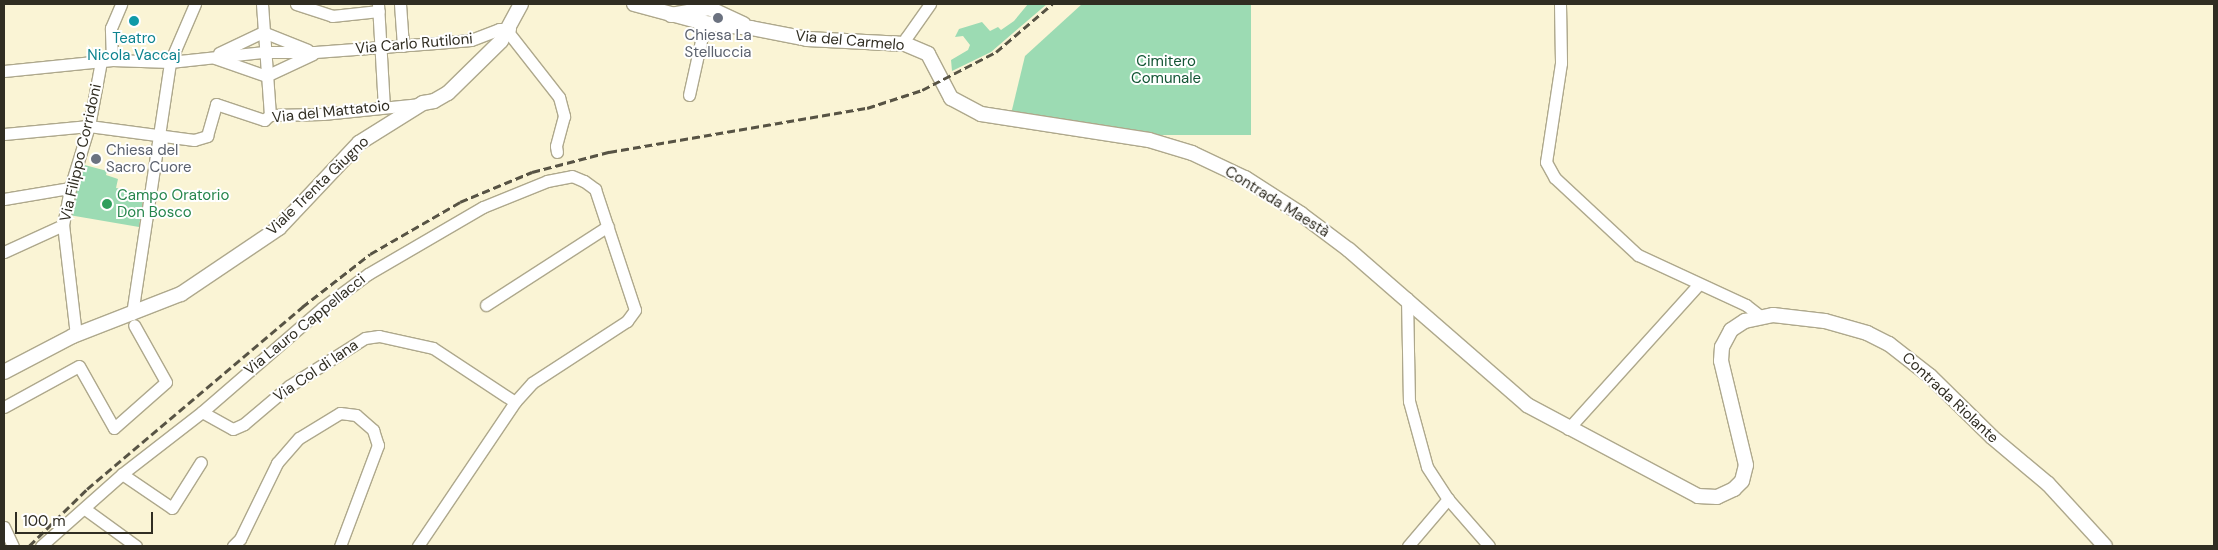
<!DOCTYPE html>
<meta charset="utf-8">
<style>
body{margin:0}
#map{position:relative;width:2218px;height:550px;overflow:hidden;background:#faf4d5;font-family:"DM Sans",sans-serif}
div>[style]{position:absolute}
.green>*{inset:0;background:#9cdbb3}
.roads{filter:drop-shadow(1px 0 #aea88c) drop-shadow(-1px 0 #aea88c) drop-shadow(0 1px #aea88c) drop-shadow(0 -1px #aea88c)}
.minor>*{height:11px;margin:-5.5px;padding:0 5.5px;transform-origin:5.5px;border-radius:5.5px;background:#fff}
.tertiary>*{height:14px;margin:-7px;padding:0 7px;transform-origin:7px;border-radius:7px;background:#fff}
.rail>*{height:2.5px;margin-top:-1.25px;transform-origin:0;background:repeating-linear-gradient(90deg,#575344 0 8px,transparent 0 12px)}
.dots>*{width:14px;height:14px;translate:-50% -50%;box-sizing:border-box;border:2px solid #fff;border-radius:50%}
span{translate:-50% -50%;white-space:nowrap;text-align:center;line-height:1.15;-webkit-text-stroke:4px #fff;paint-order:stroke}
.worship-label{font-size:15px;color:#5b616d}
.left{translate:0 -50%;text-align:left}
.culture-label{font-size:15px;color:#0d838f}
.street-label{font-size:15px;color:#302d22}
.park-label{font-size:15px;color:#135635}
.leisure-label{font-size:15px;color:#27864d}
.frame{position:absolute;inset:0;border:5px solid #302d22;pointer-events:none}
.scale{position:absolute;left:15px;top:512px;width:138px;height:22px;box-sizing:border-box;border:2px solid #302d22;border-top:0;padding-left:6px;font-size:15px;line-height:18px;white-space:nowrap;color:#302d22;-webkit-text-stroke:4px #fff;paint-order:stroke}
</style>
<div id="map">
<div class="green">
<i style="clip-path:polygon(1028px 4px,1047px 4px,991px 52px,952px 71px,951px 60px,968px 50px,970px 45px,963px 36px,955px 37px,959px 29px,982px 22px,990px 31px,998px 27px,1001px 30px,1014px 21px)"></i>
<i style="clip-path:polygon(1082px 4px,1251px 4px,1251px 135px,1147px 135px,1011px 114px,1025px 56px)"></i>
<i style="clip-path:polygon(81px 164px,107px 171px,106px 175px,118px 179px,116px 188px,144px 193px,139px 227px,69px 215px)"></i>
</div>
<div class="roads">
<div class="minor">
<i style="left:262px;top:4px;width:111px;rotate:85.9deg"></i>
<i style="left:296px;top:4px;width:38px;rotate:18deg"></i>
<i style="left:332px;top:16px;width:47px;rotate:-6.1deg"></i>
<i style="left:378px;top:4px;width:103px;rotate:86.7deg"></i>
<i style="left:400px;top:4px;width:42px;rotate:85.9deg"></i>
<i style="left:1560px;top:4px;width:59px;rotate:89deg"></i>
<i style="left:1561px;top:63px;width:100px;rotate:98.6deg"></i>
<i style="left:1546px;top:162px;width:18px;rotate:61deg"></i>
<i style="left:1555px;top:178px;width:113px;rotate:42.9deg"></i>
<i style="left:1638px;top:255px;width:119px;rotate:24.8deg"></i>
<i style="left:1746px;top:305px;width:18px;rotate:38deg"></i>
<i style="left:508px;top:32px;width:83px;rotate:51.9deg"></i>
<i style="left:559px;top:97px;width:20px;rotate:75deg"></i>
<i style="left:564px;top:116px;width:31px;rotate:105deg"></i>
<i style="left:556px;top:146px;width:6px;rotate:81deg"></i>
<i style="left:905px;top:44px;width:6px;rotate:-81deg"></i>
<i style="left:906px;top:38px;width:42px;rotate:-54.8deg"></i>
<i style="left:219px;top:53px;width:49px;rotate:-25.5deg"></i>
<i style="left:263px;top:32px;width:48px;rotate:21.8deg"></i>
<i style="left:215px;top:58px;width:54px;rotate:19.4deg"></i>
<i style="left:266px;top:76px;width:52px;rotate:-25.1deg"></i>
<i style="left:112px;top:60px;width:32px;rotate:-92deg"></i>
<i style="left:111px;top:28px;width:26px;rotate:-67deg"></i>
<i style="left:4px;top:71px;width:109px;rotate:-5.8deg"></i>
<i style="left:112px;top:60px;width:58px;rotate:2deg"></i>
<i style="left:170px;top:62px;width:95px;rotate:-6.1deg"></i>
<i style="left:264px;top:52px;width:51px"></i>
<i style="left:315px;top:52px;width:121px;rotate:-4.3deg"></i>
<i style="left:436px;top:43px;width:35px;rotate:-5deg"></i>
<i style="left:471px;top:40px;width:30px;rotate:-21deg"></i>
<i style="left:499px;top:29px;width:11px"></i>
<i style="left:689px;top:95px;width:74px;rotate:-77.5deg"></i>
<i style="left:4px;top:134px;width:85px;rotate:-5.4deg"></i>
<i style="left:89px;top:126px;width:106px;rotate:7.6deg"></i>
<i style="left:194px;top:140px;width:14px;rotate:-17deg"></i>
<i style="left:207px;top:136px;width:33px;rotate:-74deg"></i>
<i style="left:216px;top:104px;width:51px;rotate:18.4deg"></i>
<i style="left:264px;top:120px;width:8px;rotate:-40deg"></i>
<i style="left:270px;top:115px;width:53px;rotate:-1.1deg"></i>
<i style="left:323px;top:114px;width:98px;rotate:-5.9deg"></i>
<i style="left:4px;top:199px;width:67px;rotate:-9.5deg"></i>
<i style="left:4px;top:252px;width:65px;rotate:-24.6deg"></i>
<i style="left:1407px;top:298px;width:103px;rotate:88.9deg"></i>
<i style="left:1409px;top:401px;width:68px;rotate:74.7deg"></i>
<i style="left:1427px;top:467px;width:38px;rotate:57deg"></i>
<i style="left:1448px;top:499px;width:62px;rotate:48.9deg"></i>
<i style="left:486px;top:305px;width:145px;rotate:-32.9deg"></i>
<i style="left:132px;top:314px;width:255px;rotate:-81.4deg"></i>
<i style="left:170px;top:62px;width:63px;rotate:-66.7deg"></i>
<i style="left:76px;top:335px;width:111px;rotate:-96.7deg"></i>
<i style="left:63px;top:225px;width:38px;rotate:-79deg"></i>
<i style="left:70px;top:188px;width:65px;rotate:-73deg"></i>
<i style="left:89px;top:126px;width:66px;rotate:-79.5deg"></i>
<i style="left:4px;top:407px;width:85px;rotate:-28.7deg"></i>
<i style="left:79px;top:366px;width:71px;rotate:60.6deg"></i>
<i style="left:114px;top:428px;width:69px;rotate:-41.5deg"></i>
<i style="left:166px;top:382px;width:65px;rotate:-119.3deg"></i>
<i style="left:202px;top:412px;width:35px;rotate:29deg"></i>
<i style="left:233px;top:429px;width:12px;rotate:-24deg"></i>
<i style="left:244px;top:424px;width:59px;rotate:-40.2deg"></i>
<i style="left:289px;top:386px;width:90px;rotate:-32.3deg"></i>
<i style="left:365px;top:338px;width:14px;rotate:-8deg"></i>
<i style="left:379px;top:336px;width:55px;rotate:12.5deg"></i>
<i style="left:433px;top:348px;width:98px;rotate:33.4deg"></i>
<i style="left:1568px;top:429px;width:194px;rotate:-47.9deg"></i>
<i style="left:122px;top:474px;width:60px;rotate:34.2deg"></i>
<i style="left:172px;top:508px;width:54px;rotate:-57.8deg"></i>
<i style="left:85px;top:509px;width:63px;rotate:36deg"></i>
<i style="left:4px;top:527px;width:21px;rotate:65deg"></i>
<i style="left:41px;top:546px;width:108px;rotate:-41.6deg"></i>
<i style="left:122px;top:474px;width:101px;rotate:-37.8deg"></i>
<i style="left:202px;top:412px;width:159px;rotate:-40.9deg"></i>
<i style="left:322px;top:308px;width:57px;rotate:-36.5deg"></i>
<i style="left:368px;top:274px;width:133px;rotate:-30.2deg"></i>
<i style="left:483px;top:207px;width:69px;rotate:-22.1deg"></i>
<i style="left:547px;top:181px;width:25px;rotate:-11deg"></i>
<i style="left:572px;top:176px;width:13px;rotate:23deg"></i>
<i style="left:584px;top:181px;width:14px;rotate:36deg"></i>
<i style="left:595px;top:189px;width:127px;rotate:71.7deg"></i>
<i style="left:635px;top:310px;width:14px;rotate:126deg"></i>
<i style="left:627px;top:321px;width:113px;rotate:146.9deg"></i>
<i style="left:532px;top:383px;width:25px;rotate:132deg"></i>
<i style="left:515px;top:402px;width:174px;rotate:124deg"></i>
<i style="left:233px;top:546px;width:10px;rotate:-45deg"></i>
<i style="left:240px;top:539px;width:85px;rotate:-64deg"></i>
<i style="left:277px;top:463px;width:33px;rotate:-49deg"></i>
<i style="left:299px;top:438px;width:48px;rotate:-31.4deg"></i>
<i style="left:340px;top:413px;width:16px;rotate:7deg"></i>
<i style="left:356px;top:415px;width:23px;rotate:41deg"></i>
<i style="left:373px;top:430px;width:16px;rotate:72deg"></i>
<i style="left:378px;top:445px;width:108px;rotate:110.6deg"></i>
<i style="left:1408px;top:546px;width:62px;rotate:-49.6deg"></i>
</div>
<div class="tertiary">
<i style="left:634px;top:4px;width:73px;rotate:15deg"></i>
<i style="left:705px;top:23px;width:46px;rotate:6.2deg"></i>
<i style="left:751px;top:28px;width:57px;rotate:11.1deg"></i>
<i style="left:807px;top:39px;width:98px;rotate:2.9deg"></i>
<i style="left:905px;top:44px;width:25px;rotate:23deg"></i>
<i style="left:928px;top:54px;width:50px;rotate:62.4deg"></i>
<i style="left:951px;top:98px;width:34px;rotate:28deg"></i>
<i style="left:981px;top:114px;width:170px;rotate:8.8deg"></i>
<i style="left:1149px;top:140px;width:45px;rotate:16.8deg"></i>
<i style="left:1192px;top:153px;width:59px;rotate:25.3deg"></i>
<i style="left:1245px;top:178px;width:67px;rotate:32.7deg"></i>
<i style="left:1301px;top:214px;width:60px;rotate:36.9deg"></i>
<i style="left:1349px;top:250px;width:236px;rotate:41deg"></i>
<i style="left:1527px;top:405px;width:194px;rotate:28deg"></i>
<i style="left:1698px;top:496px;width:19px;rotate:3deg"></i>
<i style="left:1717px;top:497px;width:19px;rotate:-25deg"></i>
<i style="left:1734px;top:489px;width:11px;rotate:-45deg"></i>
<i style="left:1742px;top:481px;width:16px;rotate:-76deg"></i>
<i style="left:1746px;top:465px;width:107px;rotate:-103.5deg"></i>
<i style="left:1721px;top:361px;width:14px;rotate:-86deg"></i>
<i style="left:1722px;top:347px;width:19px;rotate:-62deg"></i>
<i style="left:1731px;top:330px;width:17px;rotate:-33deg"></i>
<i style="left:1745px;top:321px;width:29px;rotate:-12deg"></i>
<i style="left:1773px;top:315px;width:52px;rotate:6.6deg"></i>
<i style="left:1825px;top:321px;width:44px;rotate:15.9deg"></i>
<i style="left:1867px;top:333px;width:25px;rotate:27deg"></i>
<i style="left:1889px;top:344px;width:52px;rotate:38deg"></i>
<i style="left:1930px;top:376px;width:87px;rotate:44.5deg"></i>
<i style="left:1992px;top:437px;width:73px;rotate:40deg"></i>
<i style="left:2048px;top:484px;width:84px;rotate:47.4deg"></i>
<i style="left:671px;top:15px;width:39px;rotate:-10deg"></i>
<i style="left:709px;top:8px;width:38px;rotate:25deg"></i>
<i style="left:4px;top:372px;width:78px;rotate:-27.6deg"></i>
<i style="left:73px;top:336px;width:116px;rotate:-21.3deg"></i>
<i style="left:181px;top:294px;width:118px;rotate:-34deg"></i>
<i style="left:279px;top:228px;width:117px;rotate:-46.7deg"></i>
<i style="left:359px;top:143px;width:75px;rotate:-32deg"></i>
<i style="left:423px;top:103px;width:11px;rotate:-10deg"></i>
<i style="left:434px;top:101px;width:16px;rotate:-30deg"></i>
<i style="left:448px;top:93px;width:74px;rotate:-44.5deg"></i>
<i style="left:501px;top:41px;width:42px;rotate:-61.6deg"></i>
</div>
</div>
<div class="rail">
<i style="left:29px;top:546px;width:81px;rotate:-44.5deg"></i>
<i style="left:87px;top:489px;width:282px;rotate:-40.2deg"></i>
<i style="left:302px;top:307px;width:86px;rotate:-37.9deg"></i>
<i style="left:370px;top:254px;width:104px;rotate:-30deg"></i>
<i style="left:460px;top:202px;width:78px;rotate:-22.6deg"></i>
<i style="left:532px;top:172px;width:80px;rotate:-14.6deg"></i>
<i style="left:609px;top:152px;width:262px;rotate:-9.7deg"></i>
<i style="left:867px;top:108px;width:58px;rotate:-18.1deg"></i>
<i style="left:922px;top:90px;width:83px;rotate:-27.2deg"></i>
<i style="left:996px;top:52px;width:74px;rotate:-40.6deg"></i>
</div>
<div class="dots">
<i style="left:718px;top:18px;background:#6b7280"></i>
<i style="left:134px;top:21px;background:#0f9aa8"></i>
<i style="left:96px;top:159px;background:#6b7280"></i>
<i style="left:107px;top:204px;background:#2e9e5b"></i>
</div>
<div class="worship-label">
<span style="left:718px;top:44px">Chiesa La<br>Stelluccia</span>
<span class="left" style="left:106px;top:159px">Chiesa del<br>Sacro Cuore</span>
</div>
<div class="culture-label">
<span style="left:134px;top:47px">Teatro<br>Nicola Vaccaj</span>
</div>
<div class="street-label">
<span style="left:850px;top:41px;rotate:5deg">Via del Carmelo</span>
<span style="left:414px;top:44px;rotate:-5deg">Via Carlo Rutiloni</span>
<span style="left:331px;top:112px;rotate:-6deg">Via del Mattatoio</span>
<span style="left:81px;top:153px;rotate:-77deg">Via Filippo Corridoni</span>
<span style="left:318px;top:186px;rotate:-44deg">Viale Trenta Giugno</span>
<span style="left:1277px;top:202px;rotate:32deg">Contrada Maestà</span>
<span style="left:305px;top:325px;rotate:-39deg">Via Lauro Cappellacci</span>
<span style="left:316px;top:371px;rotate:-34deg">Via Col di lana</span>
<span style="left:1950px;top:398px;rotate:43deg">Contrada Riolante</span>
</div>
<div class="park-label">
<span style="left:1166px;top:70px">Cimitero<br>Comunale</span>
</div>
<div class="leisure-label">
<span class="left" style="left:117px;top:204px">Campo Oratorio<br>Don Bosco</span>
</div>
<div class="frame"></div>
<div class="scale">100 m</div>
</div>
